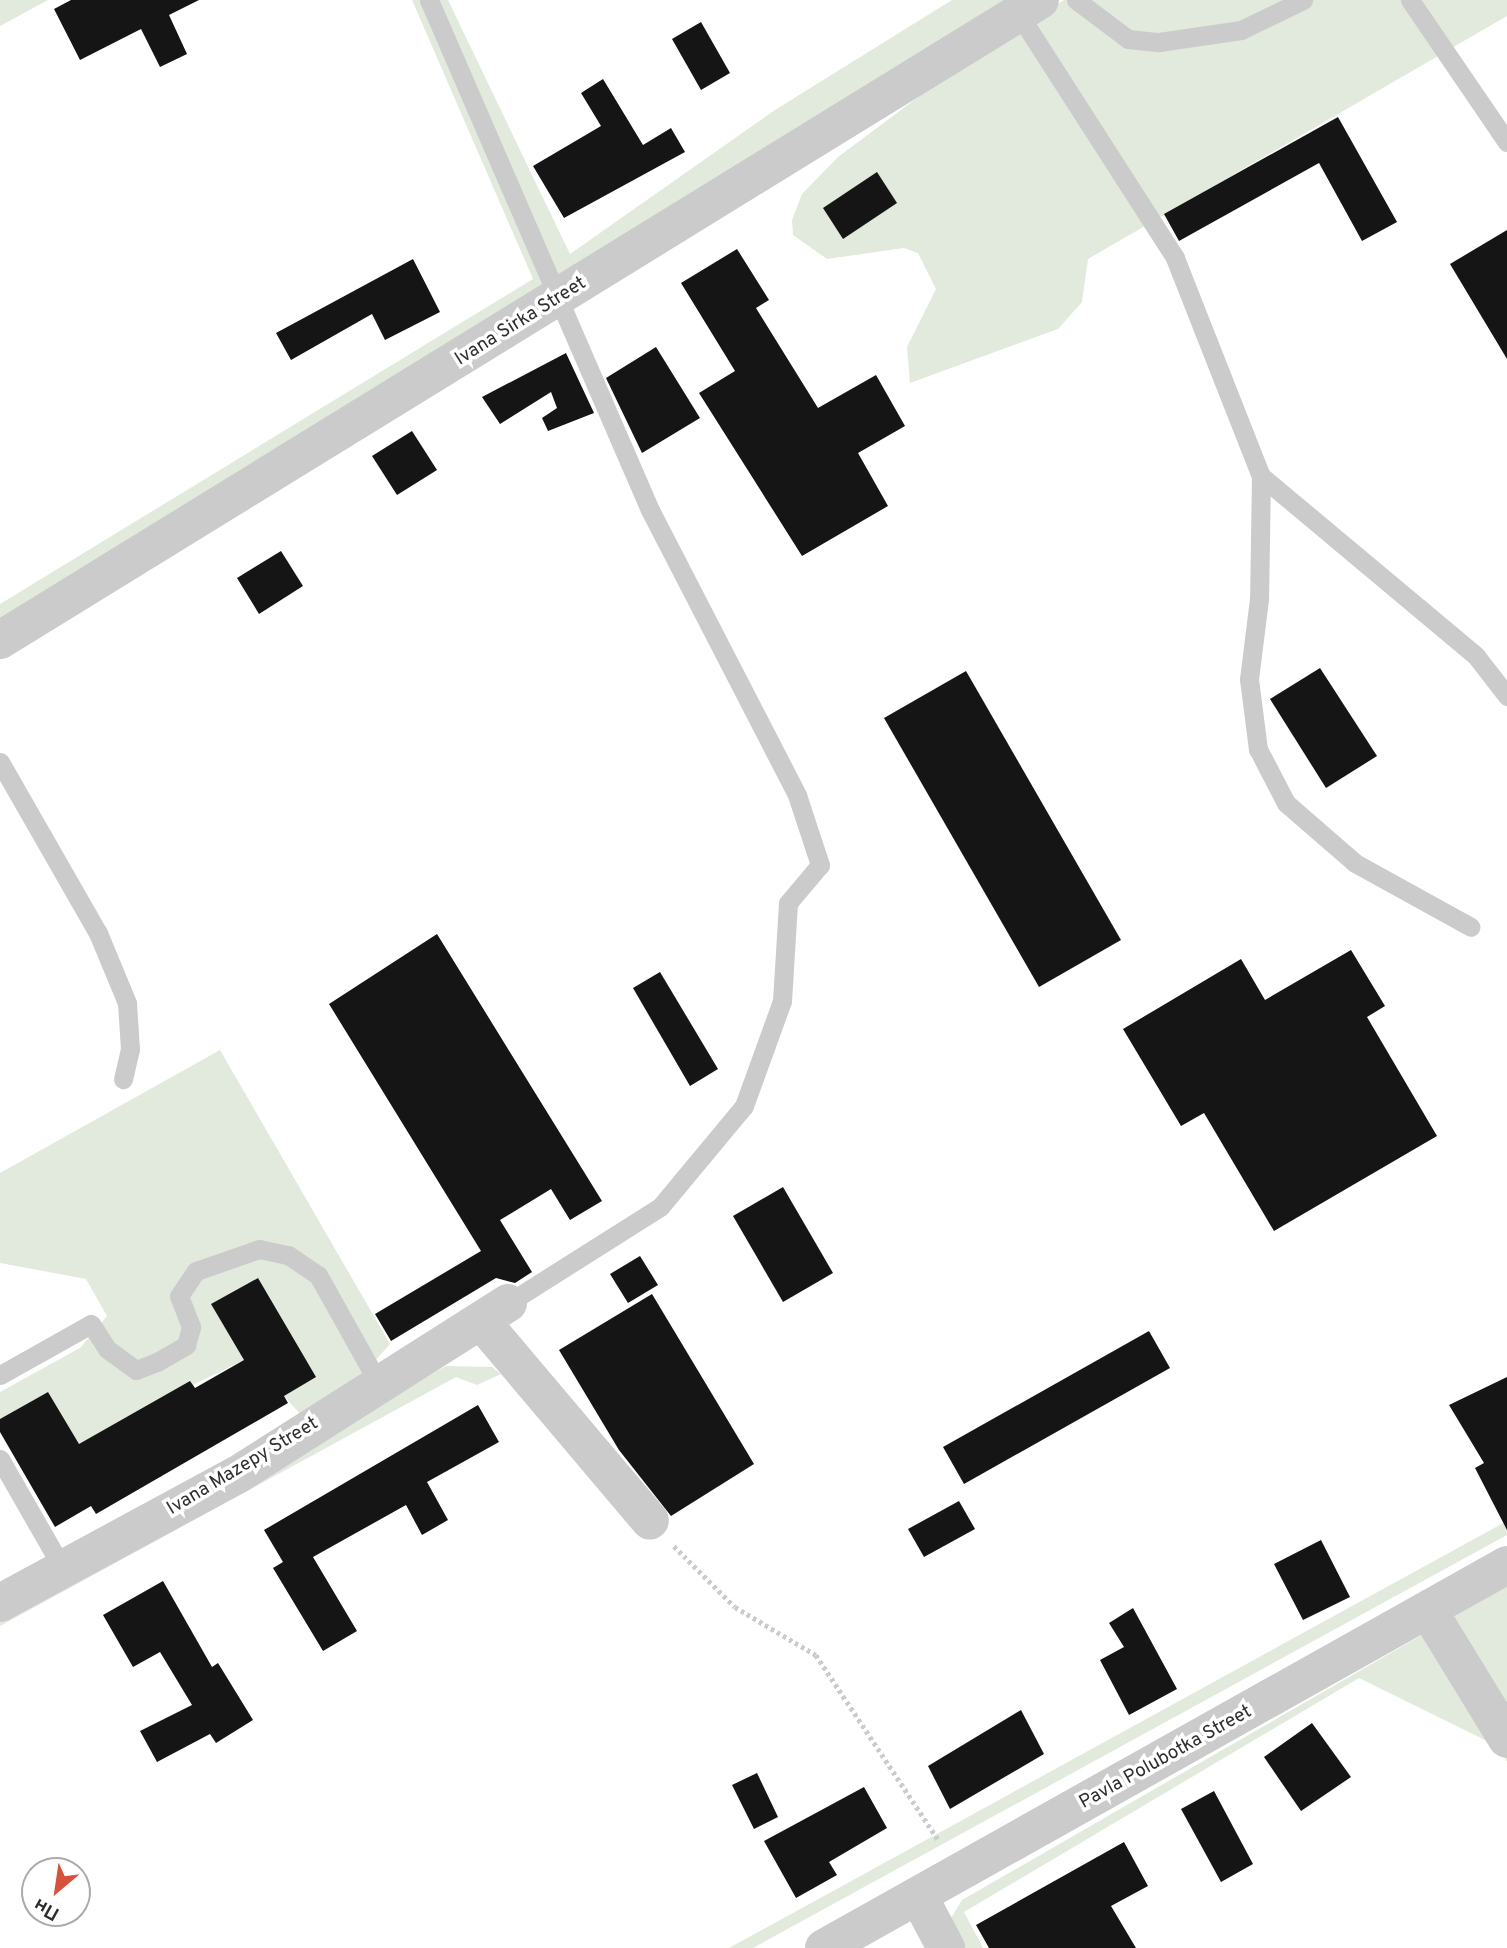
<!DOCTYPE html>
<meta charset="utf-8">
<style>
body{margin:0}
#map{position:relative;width:1507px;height:1948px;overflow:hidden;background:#fff;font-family:Overpass,sans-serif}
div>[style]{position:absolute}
.green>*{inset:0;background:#e1eadd}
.building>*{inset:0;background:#151515}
.path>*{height:4.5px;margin-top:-2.25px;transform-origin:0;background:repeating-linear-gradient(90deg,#cbcbcb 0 3.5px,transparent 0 7px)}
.service>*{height:19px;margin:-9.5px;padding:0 9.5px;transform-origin:9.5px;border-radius:9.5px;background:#cbcbcb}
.minor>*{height:38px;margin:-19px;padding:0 19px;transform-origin:19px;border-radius:19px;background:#cbcbcb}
span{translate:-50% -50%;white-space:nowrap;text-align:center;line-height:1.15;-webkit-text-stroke:7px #fff;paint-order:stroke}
.street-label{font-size:19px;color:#2e2e2e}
.north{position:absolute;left:21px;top:1857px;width:70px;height:70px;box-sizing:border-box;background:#fff;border:2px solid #ababab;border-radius:50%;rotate:209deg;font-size:19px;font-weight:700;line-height:28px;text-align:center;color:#2e2e2e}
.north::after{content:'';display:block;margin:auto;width:24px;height:32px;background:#d6523f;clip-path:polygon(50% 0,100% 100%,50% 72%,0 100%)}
</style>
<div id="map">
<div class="green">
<i style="clip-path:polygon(0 0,48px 0,0 26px)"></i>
<i style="clip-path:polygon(412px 0,448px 0,570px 254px,775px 110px,952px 0,1016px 0,0 619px,0 604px,533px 279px)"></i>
<i style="clip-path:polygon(1064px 0,1507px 0,1507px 16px,1088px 259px,1082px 302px,1058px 329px,910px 383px,907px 347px,936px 289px,918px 253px,904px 248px,827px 259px,793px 235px,792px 220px,802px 194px,838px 157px,976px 54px)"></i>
<i style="clip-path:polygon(220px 1050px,390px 1344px,352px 1387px,302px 1416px,284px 1396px,257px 1278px,212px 1304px,244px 1360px,121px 1420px,83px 1452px,48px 1392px,0 1419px,0 1392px,80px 1348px,107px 1316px,86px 1279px,0 1263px,0 1173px)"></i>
<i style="clip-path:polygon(446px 1366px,492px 1367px,501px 1374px,477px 1385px,456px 1377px,0 1626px,0 1612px)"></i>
<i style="clip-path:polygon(1507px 1521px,1507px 1535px,753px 1948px,729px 1948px)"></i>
<i style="clip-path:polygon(1507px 1586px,1507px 1762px,1497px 1746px,1359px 1678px,964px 1912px,983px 1948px,959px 1948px,951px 1918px,962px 1900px)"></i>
</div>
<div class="building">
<i style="clip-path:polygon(71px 0,199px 0,169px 15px,187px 54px,160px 67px,141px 29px,80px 60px,54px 9px)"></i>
<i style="clip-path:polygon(701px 22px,730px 73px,701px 90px,672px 39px)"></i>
<i style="clip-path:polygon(603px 79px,643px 145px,671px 128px,685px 152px,564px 218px,533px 166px,601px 126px,581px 93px)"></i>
<i style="clip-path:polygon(1338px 117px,1397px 222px,1362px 241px,1319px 163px,1179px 241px,1164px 214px)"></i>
<i style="clip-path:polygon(877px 172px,897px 203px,843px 239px,823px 208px)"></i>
<i style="clip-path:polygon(1507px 230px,1507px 359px,1450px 264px)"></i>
<i style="clip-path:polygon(737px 249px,769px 300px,756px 308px,818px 408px,876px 375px,905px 426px,858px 453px,888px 506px,802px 556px,699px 393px,735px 371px,681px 283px)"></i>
<i style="clip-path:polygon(413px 259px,440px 312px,385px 340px,372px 314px,291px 360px,276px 333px)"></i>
<i style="clip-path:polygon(656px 347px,700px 418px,642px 453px,606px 378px)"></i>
<i style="clip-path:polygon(566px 353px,594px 413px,548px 431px,542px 418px,557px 408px,551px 392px,500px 424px,482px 397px)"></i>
<i style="clip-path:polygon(412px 431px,437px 470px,397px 495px,372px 456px)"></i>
<i style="clip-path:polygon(281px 551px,303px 586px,259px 614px,237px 578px)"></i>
<i style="clip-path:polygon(1320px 668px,1377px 756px,1326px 788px,1270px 699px)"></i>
<i style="clip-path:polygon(966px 671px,1121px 940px,1039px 987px,884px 718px)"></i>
<i style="clip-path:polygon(437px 934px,602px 1201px,570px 1220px,551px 1189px,500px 1220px,532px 1272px,515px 1283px,496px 1278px,391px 1341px,375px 1314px,481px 1251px,329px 1004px)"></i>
<i style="clip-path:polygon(1351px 950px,1385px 1006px,1367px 1017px,1437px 1136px,1274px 1231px,1204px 1113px,1181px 1126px,1123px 1029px,1241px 959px,1265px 1000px)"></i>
<i style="clip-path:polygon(660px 972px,718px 1069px,690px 1086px,633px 988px)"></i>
<i style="clip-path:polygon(783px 1187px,833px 1273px,783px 1302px,733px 1216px)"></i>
<i style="clip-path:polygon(640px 1256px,658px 1285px,628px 1303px,610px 1274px)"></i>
<i style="clip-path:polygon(258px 1278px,316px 1377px,284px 1396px,288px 1403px,96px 1514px,91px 1506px,55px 1527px,0 1432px,0 1419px,48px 1392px,79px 1444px,190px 1381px,195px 1388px,244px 1360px,211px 1304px)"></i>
<i style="clip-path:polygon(652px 1294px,754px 1464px,671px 1516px,619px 1450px,559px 1350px)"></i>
<i style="clip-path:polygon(1149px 1331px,1170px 1368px,964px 1484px,943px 1447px)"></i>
<i style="clip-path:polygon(1507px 1377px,1507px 1530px,1475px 1468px,1484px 1463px,1449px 1405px)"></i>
<i style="clip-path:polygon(478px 1405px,499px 1442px,427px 1482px,448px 1520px,422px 1535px,406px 1505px,313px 1557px,357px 1631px,323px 1651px,273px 1568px,283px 1562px,264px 1530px)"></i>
<i style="clip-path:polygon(959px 1501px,975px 1529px,924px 1557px,908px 1529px)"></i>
<i style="clip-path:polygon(1321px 1540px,1350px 1597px,1303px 1620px,1274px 1564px)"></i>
<i style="clip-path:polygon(163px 1581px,212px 1667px,218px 1663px,253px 1720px,216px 1743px,210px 1734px,157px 1762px,140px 1731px,192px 1705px,160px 1652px,133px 1667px,103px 1615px)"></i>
<i style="clip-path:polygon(1133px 1608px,1177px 1689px,1129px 1715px,1100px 1660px,1124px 1647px,1109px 1623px)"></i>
<i style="clip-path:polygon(1021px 1710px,1044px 1754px,950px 1809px,928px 1766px)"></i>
<i style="clip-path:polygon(1312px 1723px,1351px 1777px,1301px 1811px,1264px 1757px)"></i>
<i style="clip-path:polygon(757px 1773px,778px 1817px,754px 1829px,732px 1785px)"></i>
<i style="clip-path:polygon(864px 1787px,887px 1828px,829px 1862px,837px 1875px,796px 1898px,764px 1841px)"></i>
<i style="clip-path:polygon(1214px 1791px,1253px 1864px,1221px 1882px,1181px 1809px)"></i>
<i style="clip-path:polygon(1124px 1842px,1148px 1886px,1111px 1906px,1136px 1948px,989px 1948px,976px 1925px)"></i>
</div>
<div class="path">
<i style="left:674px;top:1546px;width:86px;rotate:45deg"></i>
<i style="left:735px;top:1607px;width:94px;rotate:30.7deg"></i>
<i style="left:816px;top:1655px;width:223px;rotate:56.5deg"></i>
</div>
<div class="service">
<i style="left:429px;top:0;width:556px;rotate:66.57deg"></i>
<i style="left:650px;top:510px;width:321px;rotate:62.7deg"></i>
<i style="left:797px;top:795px;width:74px;rotate:71.8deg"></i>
<i style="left:820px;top:865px;width:50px;rotate:130.1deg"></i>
<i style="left:788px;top:903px;width:98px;rotate:93.5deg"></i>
<i style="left:782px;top:1001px;width:112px;rotate:109.9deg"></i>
<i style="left:744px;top:1106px;width:131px;rotate:129.7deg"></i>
<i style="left:660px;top:1207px;width:180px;rotate:147.7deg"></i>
<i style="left:1076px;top:0;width:65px;rotate:36.9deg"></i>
<i style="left:1128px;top:39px;width:31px;rotate:6deg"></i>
<i style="left:1159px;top:42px;width:83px;rotate:-8.3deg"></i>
<i style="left:1241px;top:30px;width:69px;rotate:-25.8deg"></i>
<i style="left:1410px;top:0;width:172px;rotate:55.7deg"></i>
<i style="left:1018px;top:13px;width:291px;rotate:57.3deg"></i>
<i style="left:1175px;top:258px;width:234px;rotate:68.5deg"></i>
<i style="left:1261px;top:476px;width:123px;rotate:90.9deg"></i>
<i style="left:1259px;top:599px;width:81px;rotate:97.1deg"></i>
<i style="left:1249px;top:679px;width:71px;rotate:82.7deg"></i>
<i style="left:1258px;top:749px;width:61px;rotate:62.6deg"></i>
<i style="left:1286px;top:803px;width:91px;rotate:41deg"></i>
<i style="left:1355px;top:863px;width:132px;rotate:28.9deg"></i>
<i style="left:1261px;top:476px;width:280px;rotate:39.9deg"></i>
<i style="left:1476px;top:656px;width:51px;rotate:52.2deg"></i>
<i style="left:0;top:762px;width:197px;rotate:60.2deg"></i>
<i style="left:98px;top:933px;width:76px;rotate:67.5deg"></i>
<i style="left:127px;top:1003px;width:46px;rotate:86.3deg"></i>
<i style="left:130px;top:1049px;width:31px;rotate:103deg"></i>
<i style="left:0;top:1375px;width:104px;rotate:-29.3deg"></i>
<i style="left:91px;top:1324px;width:30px;rotate:57deg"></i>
<i style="left:107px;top:1349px;width:36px;rotate:36deg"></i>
<i style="left:136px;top:1370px;width:22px;rotate:-21deg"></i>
<i style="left:157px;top:1362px;width:34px;rotate:-30deg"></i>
<i style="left:186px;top:1345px;width:19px;rotate:-74deg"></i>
<i style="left:191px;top:1327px;width:33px;rotate:-111deg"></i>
<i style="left:179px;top:1296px;width:30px;rotate:-56deg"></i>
<i style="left:196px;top:1271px;width:67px;rotate:-19.2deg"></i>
<i style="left:259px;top:1249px;width:30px;rotate:12deg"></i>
<i style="left:288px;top:1255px;width:36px;rotate:34deg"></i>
<i style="left:318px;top:1275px;width:125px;rotate:60.8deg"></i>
<i style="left:0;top:1459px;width:127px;rotate:60.2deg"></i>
</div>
<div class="minor">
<i style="left:0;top:640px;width:1221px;rotate:-31.61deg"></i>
<i style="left:482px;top:1322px;width:260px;rotate:49.8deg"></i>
<i style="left:0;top:1603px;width:269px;rotate:-28.4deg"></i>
<i style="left:237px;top:1475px;width:321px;rotate:-32.4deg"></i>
<i style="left:1428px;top:1610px;width:151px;rotate:58.5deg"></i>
<i style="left:919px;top:1897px;width:58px;rotate:62.1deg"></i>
<i style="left:824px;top:1948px;width:783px;rotate:-29.28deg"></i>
</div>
<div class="street-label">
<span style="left:521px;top:322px;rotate:-32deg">Ivana Sirka Street</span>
<span style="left:243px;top:1467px;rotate:-31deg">Ivana Mazepy Street</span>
<span style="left:1166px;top:1758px;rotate:-29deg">Pavla Polubotka Street</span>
</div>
<div class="north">Пн</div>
</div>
